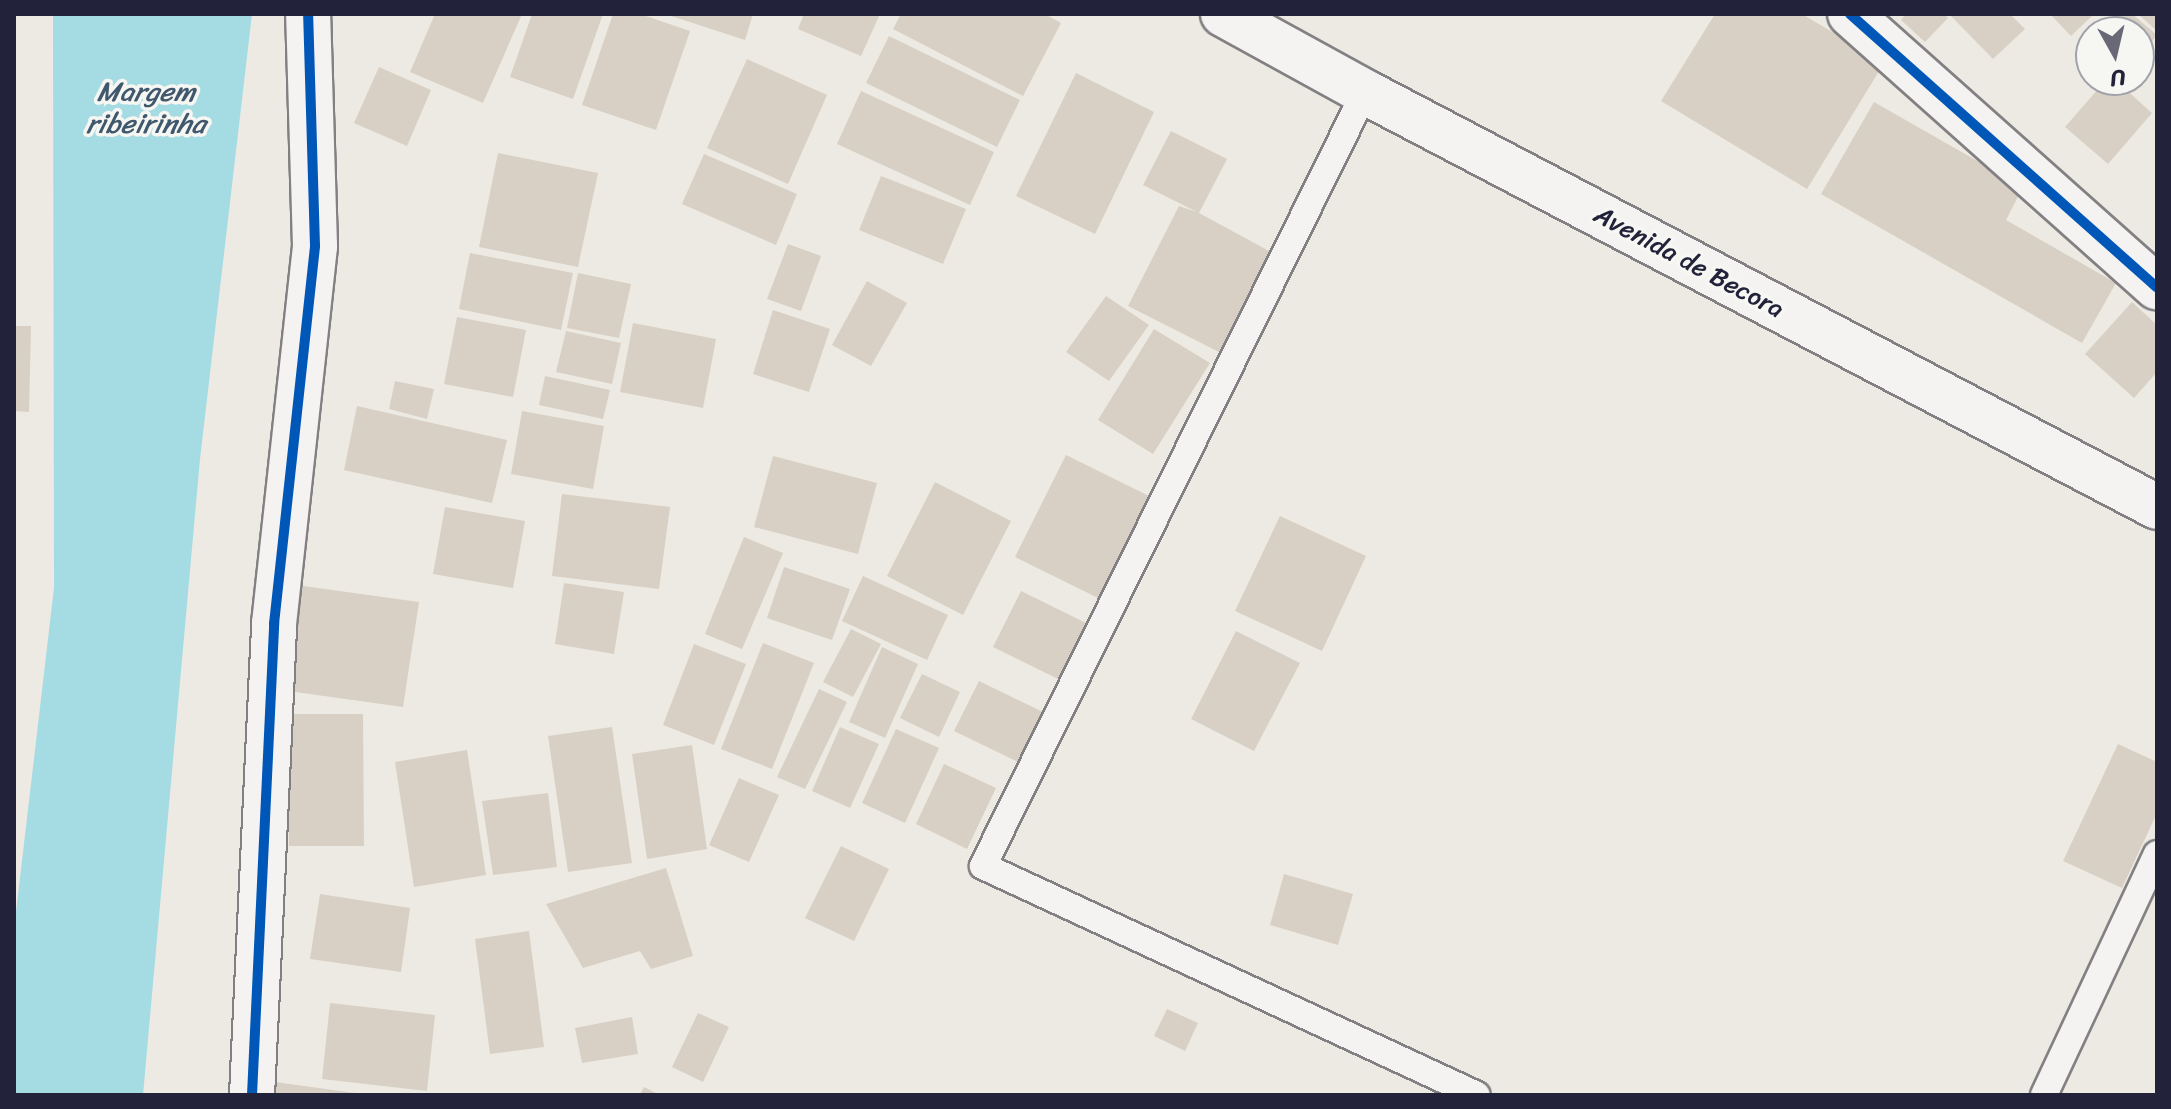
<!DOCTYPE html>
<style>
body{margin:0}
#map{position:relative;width:2171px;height:1109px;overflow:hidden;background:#edeae3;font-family:Sriracha,sans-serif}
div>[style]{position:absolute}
.water>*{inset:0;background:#a5dbe3}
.building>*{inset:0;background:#d8d0c4}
.roads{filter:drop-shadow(2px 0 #828082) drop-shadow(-2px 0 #828082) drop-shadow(0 2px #828082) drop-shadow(0 -2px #828082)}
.service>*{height:26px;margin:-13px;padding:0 13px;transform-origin:13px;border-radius:13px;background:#f4f3f1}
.minor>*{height:44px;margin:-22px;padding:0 22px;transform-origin:22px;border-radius:22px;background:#f4f3f1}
.primary>*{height:44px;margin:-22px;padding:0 22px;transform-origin:22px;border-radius:22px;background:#f4f3f1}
.cycleway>*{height:10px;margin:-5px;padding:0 5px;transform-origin:5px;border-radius:5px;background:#0057b8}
span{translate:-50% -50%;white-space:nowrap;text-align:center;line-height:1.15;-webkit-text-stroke:7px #f6f6f2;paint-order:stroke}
.street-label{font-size:26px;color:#22223b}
.water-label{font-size:28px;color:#40586d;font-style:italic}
.frame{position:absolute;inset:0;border:16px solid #22223b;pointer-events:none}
.north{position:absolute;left:2075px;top:16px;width:80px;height:80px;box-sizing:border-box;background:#f6f6f2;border:2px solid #a1a1a9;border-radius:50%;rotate:172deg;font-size:22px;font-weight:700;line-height:32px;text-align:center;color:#22223b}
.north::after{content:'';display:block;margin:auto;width:28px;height:36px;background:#696876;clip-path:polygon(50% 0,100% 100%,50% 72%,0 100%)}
</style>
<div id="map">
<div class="water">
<i style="clip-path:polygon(53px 14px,252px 14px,200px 459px,143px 1095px,14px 1095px,14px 929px,54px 588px)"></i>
</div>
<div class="building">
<i style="clip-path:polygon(435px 14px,522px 14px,483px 103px,410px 72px)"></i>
<i style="clip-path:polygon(532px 14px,603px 14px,573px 99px,510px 77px)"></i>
<i style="clip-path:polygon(613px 14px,640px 14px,690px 31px,656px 130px,582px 105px)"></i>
<i style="clip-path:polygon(665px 14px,753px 14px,745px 40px)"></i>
<i style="clip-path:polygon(804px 14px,880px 14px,861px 56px,798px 29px)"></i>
<i style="clip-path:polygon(901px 14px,1045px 14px,1061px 23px,1023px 96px,893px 29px)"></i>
<i style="clip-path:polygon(1715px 14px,1802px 14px,1884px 63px,1807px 189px,1661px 101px)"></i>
<i style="clip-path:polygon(1906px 14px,1944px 14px,1948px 18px,1925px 42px,1901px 20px)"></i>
<i style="clip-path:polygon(1949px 14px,2010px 14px,2025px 29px,1993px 59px)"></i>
<i style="clip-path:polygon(2050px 14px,2094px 14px,2071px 36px)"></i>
<i style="clip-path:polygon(2119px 14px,2132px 14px,2157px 35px,2139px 59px,2139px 32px,2104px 32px)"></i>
<i style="clip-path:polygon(2138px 14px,2157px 14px,2157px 31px)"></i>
<i style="clip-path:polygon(889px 36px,1020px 100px,997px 147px,866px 83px)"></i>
<i style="clip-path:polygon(2091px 48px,2091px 75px,2090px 76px,2077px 64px)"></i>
<i style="clip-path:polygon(747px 59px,827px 95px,788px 184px,707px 148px)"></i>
<i style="clip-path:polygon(379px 67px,431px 90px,407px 146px,354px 123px)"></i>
<i style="clip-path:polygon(1076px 73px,1154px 112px,1095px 234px,1016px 196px)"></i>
<i style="clip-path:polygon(2106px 80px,2115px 80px,2152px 113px,2108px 164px,2065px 127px)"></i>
<i style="clip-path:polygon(861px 91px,994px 152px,970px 205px,837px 144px)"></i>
<i style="clip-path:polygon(1874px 102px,2023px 187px,2006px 220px,2116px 283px,2082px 343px,1821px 194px)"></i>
<i style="clip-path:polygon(1171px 131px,1227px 159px,1199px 213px,1271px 252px,1219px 352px,1128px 306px,1179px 206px,1197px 212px,1143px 185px)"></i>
<i style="clip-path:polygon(498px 153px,598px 173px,578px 267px,479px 247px)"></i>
<i style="clip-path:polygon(704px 154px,797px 194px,776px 245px,682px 204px)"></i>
<i style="clip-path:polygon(881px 176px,966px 209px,943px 264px,859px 230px)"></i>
<i style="clip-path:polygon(788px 244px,821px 256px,801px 311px,767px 299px)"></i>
<i style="clip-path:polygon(470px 253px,573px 273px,561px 330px,459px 309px)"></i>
<i style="clip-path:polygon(578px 273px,631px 284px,619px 338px,567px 328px)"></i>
<i style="clip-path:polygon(867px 281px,907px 303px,871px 366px,832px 345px)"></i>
<i style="clip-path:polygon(1106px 296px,1149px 325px,1109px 381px,1066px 352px)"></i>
<i style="clip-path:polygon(2132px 302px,2157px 325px,2157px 372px,2134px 398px,2085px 354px)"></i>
<i style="clip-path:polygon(773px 310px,830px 329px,809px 392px,753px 374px)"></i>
<i style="clip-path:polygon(457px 317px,526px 330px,513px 397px,444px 384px)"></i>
<i style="clip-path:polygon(633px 323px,716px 339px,703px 408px,620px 392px)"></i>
<i style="clip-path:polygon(14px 326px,31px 326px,29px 412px,14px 411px)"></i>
<i style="clip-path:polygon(1154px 329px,1210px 363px,1153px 454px,1098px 420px)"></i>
<i style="clip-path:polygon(566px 331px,621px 343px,612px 384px,556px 372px)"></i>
<i style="clip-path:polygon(545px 376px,610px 390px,603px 419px,539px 405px)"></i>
<i style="clip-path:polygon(395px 381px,434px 389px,427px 419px,389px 409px)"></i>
<i style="clip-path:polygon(357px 406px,507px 440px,492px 503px,344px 470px)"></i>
<i style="clip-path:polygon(522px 411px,604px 426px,593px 489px,511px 474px)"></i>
<i style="clip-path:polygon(1066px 455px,1149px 496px,1098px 598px,1015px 557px)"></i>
<i style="clip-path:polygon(773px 456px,877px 483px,858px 554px,754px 527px)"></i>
<i style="clip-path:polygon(935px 482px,1011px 521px,963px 615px,887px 576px)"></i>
<i style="clip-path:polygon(562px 494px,670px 507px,659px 589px,552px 576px)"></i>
<i style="clip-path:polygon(445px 507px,525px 521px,513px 588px,433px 574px)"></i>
<i style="clip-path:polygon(1280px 516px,1366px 556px,1322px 651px,1235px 611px)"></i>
<i style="clip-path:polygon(744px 537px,783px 553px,742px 649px,705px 634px)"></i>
<i style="clip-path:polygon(784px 567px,850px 589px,832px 640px,767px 618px)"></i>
<i style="clip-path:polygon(863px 576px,948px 615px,927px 660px,842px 621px)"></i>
<i style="clip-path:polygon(564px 583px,624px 592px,614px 654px,555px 644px)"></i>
<i style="clip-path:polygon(296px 585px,419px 602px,403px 707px,281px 690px)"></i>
<i style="clip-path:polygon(1021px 591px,1088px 624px,1060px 680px,993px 647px)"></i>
<i style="clip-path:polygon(851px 629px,881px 644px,853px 697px,823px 682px)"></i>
<i style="clip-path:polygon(1236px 631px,1300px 663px,1254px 751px,1191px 719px)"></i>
<i style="clip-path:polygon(763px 643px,814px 663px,772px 769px,721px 749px)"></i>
<i style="clip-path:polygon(694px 644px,746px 664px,714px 745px,663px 725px)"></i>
<i style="clip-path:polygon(882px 647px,918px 664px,885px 738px,849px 722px)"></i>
<i style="clip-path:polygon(922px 674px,960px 692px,939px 737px,900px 718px)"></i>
<i style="clip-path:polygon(979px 681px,1043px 712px,1018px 762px,954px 731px)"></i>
<i style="clip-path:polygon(819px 689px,847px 702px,805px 789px,777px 777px)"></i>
<i style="clip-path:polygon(288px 714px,363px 714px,364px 846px,289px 846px)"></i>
<i style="clip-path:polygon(612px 727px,632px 863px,568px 872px,548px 736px)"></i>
<i style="clip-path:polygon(840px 727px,879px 744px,850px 808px,812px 791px)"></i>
<i style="clip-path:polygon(896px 729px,939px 748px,905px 823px,862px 803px)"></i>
<i style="clip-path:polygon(2118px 744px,2157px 762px,2157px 813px,2122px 888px,2063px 861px)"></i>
<i style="clip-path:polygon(692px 745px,707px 849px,647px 859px,632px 754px)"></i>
<i style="clip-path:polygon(467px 750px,486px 875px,414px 887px,395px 762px)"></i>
<i style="clip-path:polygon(944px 764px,996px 788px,967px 849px,916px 824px)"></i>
<i style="clip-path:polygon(739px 778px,779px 795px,749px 862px,709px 845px)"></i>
<i style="clip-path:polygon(548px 793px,557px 867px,493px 875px,482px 801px)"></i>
<i style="clip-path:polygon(841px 846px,889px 869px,854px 941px,805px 918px)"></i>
<i style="clip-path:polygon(666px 868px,693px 956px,651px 969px,640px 951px,583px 968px,546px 904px)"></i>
<i style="clip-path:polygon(1284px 874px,1353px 894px,1338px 945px,1270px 925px)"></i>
<i style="clip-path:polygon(320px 894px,410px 908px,401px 972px,310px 959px)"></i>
<i style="clip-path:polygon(529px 931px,544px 1047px,490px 1054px,475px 939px)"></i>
<i style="clip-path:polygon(330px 1003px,435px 1015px,427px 1091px,322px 1079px)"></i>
<i style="clip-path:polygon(1167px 1009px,1198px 1023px,1185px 1051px,1154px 1036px)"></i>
<i style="clip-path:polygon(698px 1013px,729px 1027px,703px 1082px,672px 1067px)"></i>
<i style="clip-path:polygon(632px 1017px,638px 1054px,582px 1063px,575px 1028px)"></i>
<i style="clip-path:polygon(275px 1082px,355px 1093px,355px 1095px,273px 1095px)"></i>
<i style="clip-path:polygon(644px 1087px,660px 1095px,640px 1095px)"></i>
</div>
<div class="roads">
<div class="service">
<i style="left:1365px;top:92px;width:863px;rotate:116.27deg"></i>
<i style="left:983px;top:866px;width:544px;rotate:24.87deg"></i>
<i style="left:2044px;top:1095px;width:266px;rotate:-64.9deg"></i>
</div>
<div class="minor">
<i style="left:1850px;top:14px;width:411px;rotate:41.7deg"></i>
<i style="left:252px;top:1095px;width:472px;rotate:-87.3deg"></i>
<i style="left:274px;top:624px;width:380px;rotate:-83.8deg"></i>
<i style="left:315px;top:246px;width:232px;rotate:-91.7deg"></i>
</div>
<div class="primary">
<i style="left:1223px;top:14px;width:162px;rotate:28.8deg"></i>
<i style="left:1365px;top:92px;width:894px;rotate:27.65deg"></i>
</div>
</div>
<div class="cycleway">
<i style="left:1850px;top:14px;width:411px;rotate:41.7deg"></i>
<i style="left:252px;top:1095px;width:472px;rotate:-87.3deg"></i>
<i style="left:274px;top:624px;width:380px;rotate:-83.8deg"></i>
<i style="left:315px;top:246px;width:232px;rotate:-91.7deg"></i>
</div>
<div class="street-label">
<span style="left:1689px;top:262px;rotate:28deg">Avenida de Becora</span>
</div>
<div class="water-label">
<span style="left:146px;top:108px">Margem<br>ribeirinha</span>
</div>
<div class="frame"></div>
<div class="north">U</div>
</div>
